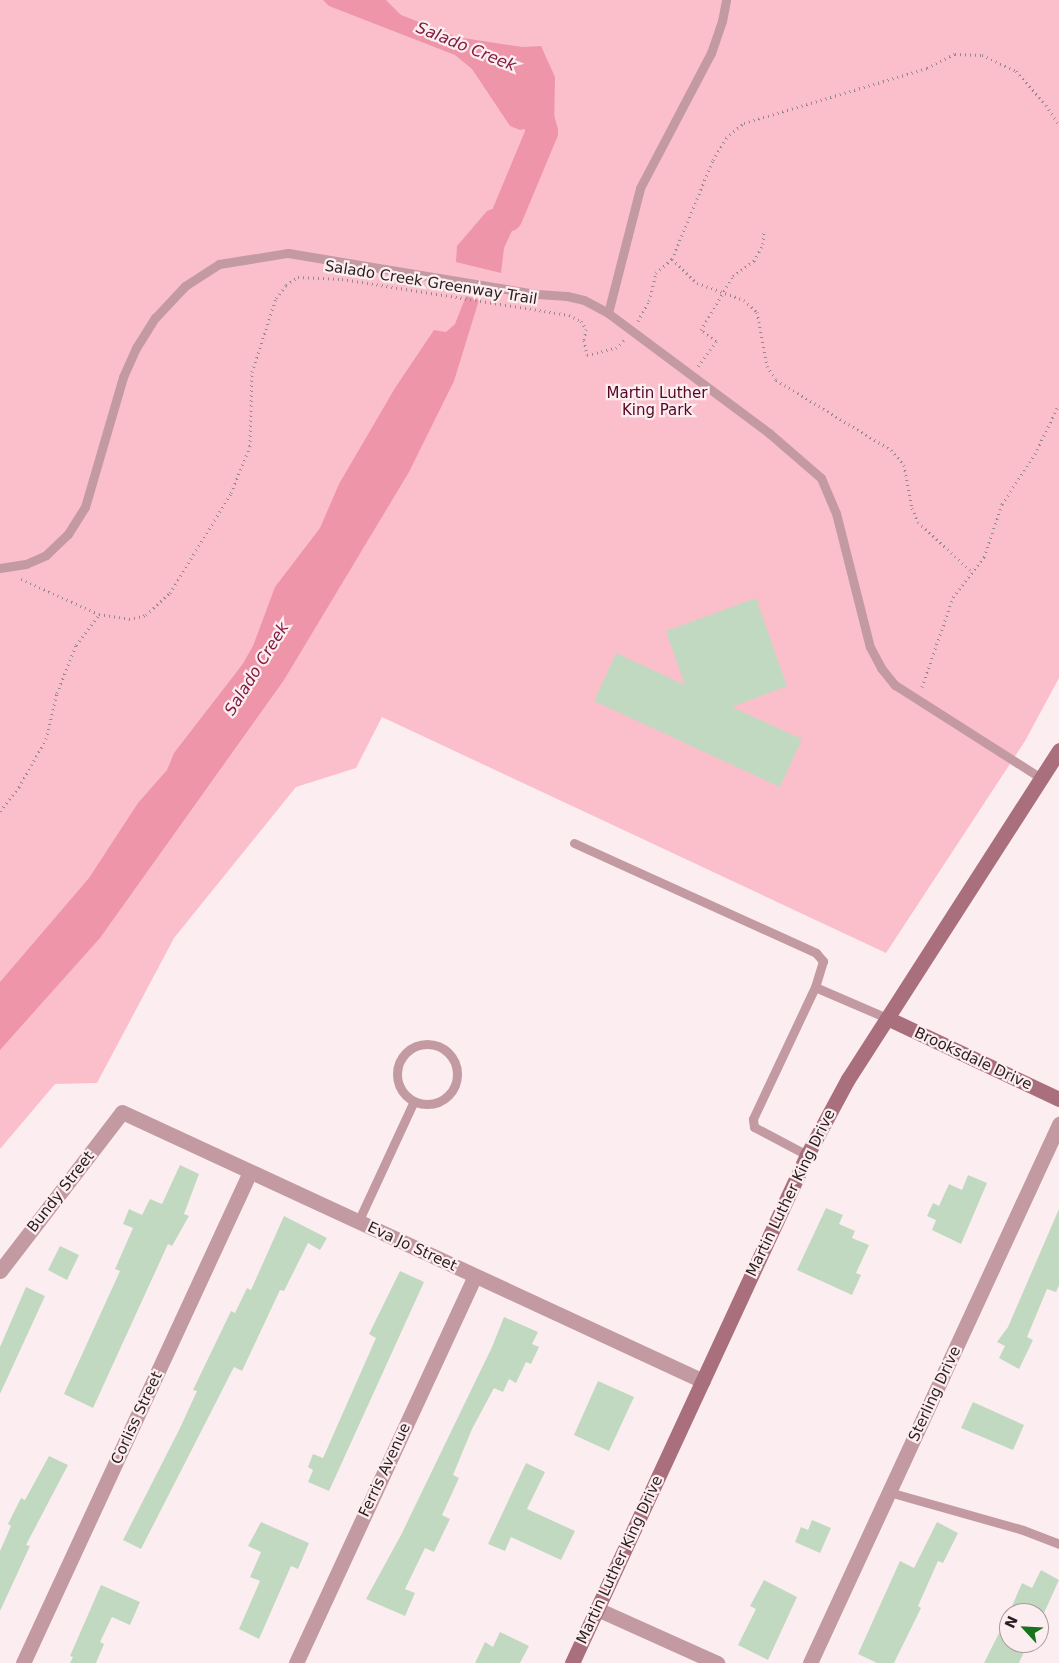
<!DOCTYPE html>
<style>
body{margin:0}
#map{position:relative;width:1059px;height:1663px;overflow:hidden;background:#fceef0;font-family:"DejaVu Sans",sans-serif}
div>[style]{position:absolute}
.green>*{inset:0;background:#fbbfcb}
.water>*{inset:0;background:#ee95a9}
.river>*{height:32px;margin:-16px;padding:0 16px;transform-origin:16px;border-radius:16px;background:#ee95a9}
.building>*{inset:0;background:#c2d9c1}
.path>*{height:3px;margin-top:-1.5px;transform-origin:0;background:repeating-linear-gradient(90deg,#96898b 0 1px,transparent 0 5px)}
.lane>*{height:9px;margin:-4.5px;padding:0 4.5px;transform-origin:4.5px;border-radius:4.5px;background:#c39aa2}
.lane>.ring{margin:-4.5px;padding:0;box-sizing:content-box;background:none;border:9px solid #c39aa2;border-radius:50%}
.street>*{height:15px;margin:-7.5px;padding:0 7.5px;transform-origin:7.5px;border-radius:7.5px;background:#c39aa2}
.secondary>*{height:15px;margin:-7.5px;padding:0 7.5px;transform-origin:7.5px;border-radius:7.5px;background:#a96f7c}
span{translate:-50% -50%;white-space:nowrap;text-align:center;line-height:1.15;-webkit-text-stroke:4.5px #fceef0;paint-order:stroke}
.street-label{font-size:15px;color:#2a1d20}
.park-label{font-size:15px;color:#560625}
.water-label{font-size:16px;color:#831c40;font-style:italic}
.north{position:absolute;left:999px;top:1603px;width:50px;height:50px;box-sizing:border-box;background:#fceef0;border:1px solid #a89a9d;border-radius:50%;rotate:295deg;font-size:14px;font-weight:700;line-height:20px;text-align:center;color:#2a1d20}
.north::after{content:'';display:block;margin:auto;width:18px;height:22px;background:#18721e;clip-path:polygon(50% 0,100% 100%,50% 72%,0 100%)}
</style>
<div id="map">
<div class="green">
<i style="clip-path:polygon(0 0,1059px 0,1059px 678px,1025px 741px,886px 953px,382px 717px,356px 768px,296px 787px,174px 938px,97px 1083px,55px 1084px,0 1149px)"></i>
</div>
<div class="water">
<i style="clip-path:polygon(323px 0,386px 0,401px 15px,457px 37px,522px 47px,541px 46px,555px 77px,554px 130px,541px 168px,504px 248px,501px 273px,456px 262px,457px 246px,487px 211px,506px 204px,533px 160px,539px 146px,537px 126px,520px 130px,510px 126px,472px 69px,455px 55px,329px 6px)"></i>
<i style="clip-path:polygon(466px 296px,479px 300px,454px 381px,409px 472px,284px 680px,100px 938px,0 1050px,0 982px,89px 878px,138px 803px,167px 770px,174px 753px,242px 665px,253px 646px,275px 587px,320px 528px,339px 484px,395px 388px,434px 330px,446px 332px,455px 324px)"></i>
</div>
<div class="river">
<i style="left:507px;top:216px;width:91px;rotate:-67.4deg"></i>
<i style="left:542px;top:132px;width:35px;rotate:-105deg"></i>
</div>
<div class="building">
<i style="clip-path:polygon(756px 598px,787px 686px,732px 707px,802px 739px,780px 787px,594px 701px,616px 653px,685px 685px,666px 631px)"></i>
<i style="clip-path:polygon(180px 1165px,199px 1174px,184px 1214px,189px 1216px,172px 1246px,168px 1244px,93px 1408px,64px 1394px,120px 1271px,115px 1269px,133px 1228px,123px 1224px,129px 1209px,142px 1215px,150px 1199px,162px 1204px)"></i>
<i style="clip-path:polygon(968px 1175px,987px 1183px,961px 1244px,932px 1230px,936px 1220px,927px 1216px,933px 1203px,939px 1206px,949px 1184px,962px 1190px)"></i>
<i style="clip-path:polygon(826px 1208px,843px 1215px,839px 1224px,855px 1231px,852px 1238px,869px 1245px,856px 1273px,861px 1275px,852px 1295px,797px 1270px)"></i>
<i style="clip-path:polygon(1059px 1209px,1059px 1285px,1056px 1292px,1047px 1289px,1027px 1337px,1033px 1340px,1019px 1369px,999px 1358px,1005px 1346px,997px 1342px,1008px 1327px)"></i>
<i style="clip-path:polygon(284px 1216px,327px 1238px,320px 1250px,308px 1243px,284px 1291px,280px 1290px,242px 1371px,234px 1367px,141px 1549px,123px 1540px,179px 1430px,197px 1391px,193px 1390px,231px 1311px,235px 1313px,247px 1288px,251px 1290px)"></i>
<i style="clip-path:polygon(60px 1246px,79px 1255px,67px 1280px,48px 1270px)"></i>
<i style="clip-path:polygon(400px 1271px,424px 1282px,329px 1491px,308px 1482px,313px 1470px,308px 1467px,313px 1454px,323px 1458px,376px 1338px,369px 1334px)"></i>
<i style="clip-path:polygon(26px 1287px,45px 1296px,0 1394px,0 1347px)"></i>
<i style="clip-path:polygon(504px 1317px,538px 1332px,532px 1344px,539px 1347px,531px 1364px,526px 1362px,516px 1383px,509px 1379px,503px 1392px,494px 1388px,472px 1429px,453px 1475px,459px 1478px,442px 1515px,450px 1519px,434px 1552px,425px 1548px,405px 1589px,415px 1593px,405px 1616px,366px 1599px,401px 1535px,492px 1347px)"></i>
<i style="clip-path:polygon(598px 1381px,634px 1397px,609px 1451px,574px 1435px)"></i>
<i style="clip-path:polygon(973px 1402px,1024px 1425px,1013px 1450px,961px 1428px)"></i>
<i style="clip-path:polygon(49px 1456px,68px 1465px,26px 1545px,30px 1546px,0 1611px,0 1551px,11px 1526px,8px 1524px,21px 1498px,25px 1500px)"></i>
<i style="clip-path:polygon(526px 1463px,545px 1472px,527px 1509px,575px 1531px,561px 1560px,511px 1537px,505px 1551px,488px 1544px)"></i>
<i style="clip-path:polygon(812px 1520px,831px 1528px,820px 1553px,795px 1542px,801px 1527px,808px 1530px)"></i>
<i style="clip-path:polygon(261px 1522px,309px 1543px,298px 1569px,291px 1566px,259px 1639px,239px 1629px,260px 1581px,250px 1577px,261px 1552px,248px 1546px)"></i>
<i style="clip-path:polygon(937px 1522px,958px 1533px,943px 1563px,938px 1561px,918px 1606px,921px 1608px,894px 1663px,877px 1663px,858px 1654px,900px 1561px,914px 1568px)"></i>
<i style="clip-path:polygon(1041px 1570px,1059px 1580px,1044px 1613px,1009px 1613px,1022px 1583px,1032px 1588px)"></i>
<i style="clip-path:polygon(764px 1580px,797px 1597px,768px 1660px,738px 1645px,756px 1609px,750px 1606px)"></i>
<i style="clip-path:polygon(101px 1585px,140px 1602px,130px 1625px,112px 1617px,100px 1642px,104px 1644px,96px 1663px,70px 1663px,73px 1657px,70px 1656px)"></i>
<i style="clip-path:polygon(1009px 1613px,1009px 1643px,1028px 1643px,1019px 1663px,984px 1663px)"></i>
<i style="clip-path:polygon(500px 1632px,529px 1646px,520px 1663px,475px 1663px,485px 1642px,493px 1647px)"></i>
</div>
<div class="path">
<i style="left:672px;top:259px;width:35px;rotate:44deg"></i>
<i style="left:697px;top:283px;width:50px;rotate:19.9deg"></i>
<i style="left:744px;top:300px;width:18px;rotate:43deg"></i>
<i style="left:757px;top:312px;width:55px;rotate:79.5deg"></i>
<i style="left:767px;top:366px;width:17px;rotate:57deg"></i>
<i style="left:776px;top:380px;width:135px;rotate:31.3deg"></i>
<i style="left:891px;top:450px;width:20px;rotate:49deg"></i>
<i style="left:904px;top:465px;width:44px;rotate:79.5deg"></i>
<i style="left:912px;top:508px;width:15px;rotate:67deg"></i>
<i style="left:918px;top:522px;width:72px;rotate:42.8deg"></i>
<i style="left:638px;top:321px;width:23px;rotate:-61deg"></i>
<i style="left:649px;top:301px;width:29px;rotate:-76deg"></i>
<i style="left:656px;top:273px;width:21px;rotate:-41deg"></i>
<i style="left:672px;top:259px;width:107px;rotate:-67.5deg"></i>
<i style="left:713px;top:160px;width:26px;rotate:-59deg"></i>
<i style="left:726px;top:138px;width:23px;rotate:-40deg"></i>
<i style="left:744px;top:123px;width:191px;rotate:-16.7deg"></i>
<i style="left:927px;top:68px;width:31px;rotate:-27deg"></i>
<i style="left:955px;top:54px;width:27px;rotate:2deg"></i>
<i style="left:982px;top:55px;width:38px;rotate:25deg"></i>
<i style="left:1016px;top:71px;width:45px;rotate:48.6deg"></i>
<i style="left:1046px;top:105px;width:24px;rotate:57deg"></i>
<i style="left:698px;top:366px;width:31px;rotate:-54deg"></i>
<i style="left:716px;top:341px;width:19px;rotate:-144deg"></i>
<i style="left:701px;top:330px;width:63px;rotate:-59.3deg"></i>
<i style="left:733px;top:276px;width:26px;rotate:-36deg"></i>
<i style="left:754px;top:261px;width:19px;rotate:-62deg"></i>
<i style="left:763px;top:244px;width:14px;rotate:-86deg"></i>
<i style="left:21px;top:579px;width:85px;rotate:24.2deg"></i>
<i style="left:99px;top:614px;width:30px;rotate:9deg"></i>
<i style="left:129px;top:619px;width:17px;rotate:-13deg"></i>
<i style="left:146px;top:615px;width:33px;rotate:-43deg"></i>
<i style="left:170px;top:593px;width:117px;rotate:-58.6deg"></i>
<i style="left:231px;top:493px;width:51px;rotate:-68deg"></i>
<i style="left:250px;top:446px;width:74px;rotate:-88.5deg"></i>
<i style="left:252px;top:372px;width:78px;rotate:-72deg"></i>
<i style="left:276px;top:298px;width:16px;rotate:-52deg"></i>
<i style="left:286px;top:285px;width:14px;rotate:-34deg"></i>
<i style="left:298px;top:277px;width:44px;rotate:2.6deg"></i>
<i style="left:342px;top:279px;width:230px;rotate:9deg"></i>
<i style="left:569px;top:315px;width:13px;rotate:27deg"></i>
<i style="left:581px;top:321px;width:9px;rotate:58deg"></i>
<i style="left:586px;top:329px;width:11px;rotate:100deg"></i>
<i style="left:584px;top:340px;width:15px;rotate:79deg"></i>
<i style="left:587px;top:355px;width:30px;rotate:-14deg"></i>
<i style="left:616px;top:348px;width:11px;rotate:-45deg"></i>
<i style="left:922px;top:687px;width:95px;rotate:-71deg"></i>
<i style="left:953px;top:597px;width:51px;rotate:-52.2deg"></i>
<i style="left:984px;top:557px;width:56px;rotate:-71.2deg"></i>
<i style="left:1002px;top:504px;width:60px;rotate:-56.6deg"></i>
<i style="left:1035px;top:454px;width:55px;rotate:-64.4deg"></i>
<i style="left:0;top:811px;width:31px;rotate:-52deg"></i>
<i style="left:19px;top:787px;width:55px;rotate:-60.6deg"></i>
<i style="left:46px;top:739px;width:47px;rotate:-76.6deg"></i>
<i style="left:57px;top:693px;width:52px;rotate:-68.4deg"></i>
<i style="left:76px;top:645px;width:39px;rotate:-53deg"></i>
</div>
<div class="lane">
<i style="left:608px;top:313px;width:129px;rotate:-75.6deg"></i>
<i style="left:640px;top:188px;width:153px;rotate:-62.3deg"></i>
<i style="left:711px;top:53px;width:34px;rotate:-71deg"></i>
<i style="left:722px;top:21px;width:21px;rotate:-79deg"></i>
<i style="left:0;top:568px;width:26px;rotate:-9deg"></i>
<i style="left:26px;top:564px;width:22px;rotate:-24deg"></i>
<i style="left:46px;top:555px;width:30px;rotate:-44deg"></i>
<i style="left:68px;top:534px;width:32px;rotate:-58deg"></i>
<i style="left:85px;top:507px;width:135px;rotate:-73.7deg"></i>
<i style="left:123px;top:377px;width:32px;rotate:-66deg"></i>
<i style="left:136px;top:348px;width:36px;rotate:-58deg"></i>
<i style="left:155px;top:318px;width:44px;rotate:-46.8deg"></i>
<i style="left:185px;top:286px;width:40px;rotate:-32.9deg"></i>
<i style="left:219px;top:264px;width:70px;rotate:-9.1deg"></i>
<i style="left:288px;top:253px;width:252px;rotate:9.4deg"></i>
<i style="left:537px;top:294px;width:30px;rotate:4deg"></i>
<i style="left:567px;top:296px;width:17px;rotate:13deg"></i>
<i style="left:584px;top:300px;width:27px;rotate:28deg"></i>
<i style="left:608px;top:313px;width:201px;rotate:36.7deg"></i>
<i style="left:769px;top:433px;width:69px;rotate:40.9deg"></i>
<i style="left:821px;top:478px;width:38px;rotate:67deg"></i>
<i style="left:836px;top:513px;width:138px;rotate:75.8deg"></i>
<i style="left:870px;top:647px;width:24px;rotate:62deg"></i>
<i style="left:881px;top:668px;width:22px;rotate:51deg"></i>
<i style="left:895px;top:685px;width:173px;rotate:32.5deg"></i>
<i style="left:574px;top:843px;width:266px;rotate:24.4deg"></i>
<i style="left:816px;top:953px;width:11px;rotate:49deg"></i>
<i style="left:823px;top:961px;width:27px;rotate:107deg"></i>
<i style="left:815px;top:987px;width:146px;rotate:115.2deg"></i>
<i style="left:753px;top:1119px;width:8px;rotate:83deg"></i>
<i style="left:754px;top:1127px;width:60px;rotate:27.8deg"></i>
<i style="left:815px;top:987px;width:78px;rotate:23.3deg"></i>
<i class="ring" style="left:397px;top:1044px;width:51px;height:51px"></i>
<i style="left:358px;top:1222px;width:133px;rotate:-65.2deg"></i>
<i style="left:889px;top:1492px;width:139px;rotate:15.8deg"></i>
<i style="left:1023px;top:1530px;width:39px;rotate:21deg"></i>
</div>
<div class="street">
<i style="left:0;top:1271px;width:200px;rotate:-52.5deg"></i>
<i style="left:122px;top:1112px;width:640px;rotate:24.84deg"></i>
<i style="left:597px;top:1609px;width:132px;rotate:24.2deg"></i>
<i style="left:23px;top:1663px;width:541px;rotate:-65.19deg"></i>
<i style="left:296px;top:1663px;width:426px;rotate:-65.2deg"></i>
<i style="left:810px;top:1663px;width:594px;rotate:-65.2deg"></i>
</div>
<div class="secondary">
<i style="left:887px;top:1018px;width:190px;rotate:25.2deg"></i>
<i style="left:572px;top:1663px;width:560px;rotate:-65.17deg"></i>
<i style="left:807px;top:1155px;width:86px;rotate:-61.7deg"></i>
<i style="left:848px;top:1079px;width:391px;rotate:-57.3deg"></i>
</div>
<div class="street-label">
<span style="left:431px;top:283px;rotate:9deg">Salado Creek Greenway Trail</span>
<span style="left:973px;top:1059px;rotate:25deg">Brooksdale Drive</span>
<span style="left:61px;top:1192px;rotate:-52deg">Bundy Street</span>
<span style="left:791px;top:1193px;rotate:-64deg">Martin Luther King Drive</span>
<span style="left:412px;top:1247px;rotate:25deg">Eva Jo Street</span>
<span style="left:935px;top:1394px;rotate:-65deg">Sterling Drive</span>
<span style="left:137px;top:1418px;rotate:-65deg">Corliss Street</span>
<span style="left:385px;top:1470px;rotate:-65deg">Ferris Avenue</span>
<span style="left:620px;top:1560px;rotate:-65deg">Martin Luther King Drive</span>
</div>
<div class="park-label">
<span style="left:657px;top:402px">Martin Luther<br>King Park</span>
</div>
<div class="water-label">
<span style="left:466px;top:47px;rotate:22deg">Salado Creek</span>
<span style="left:257px;top:669px;rotate:-58deg">Salado Creek</span>
</div>
<div class="north">N</div>
</div>
